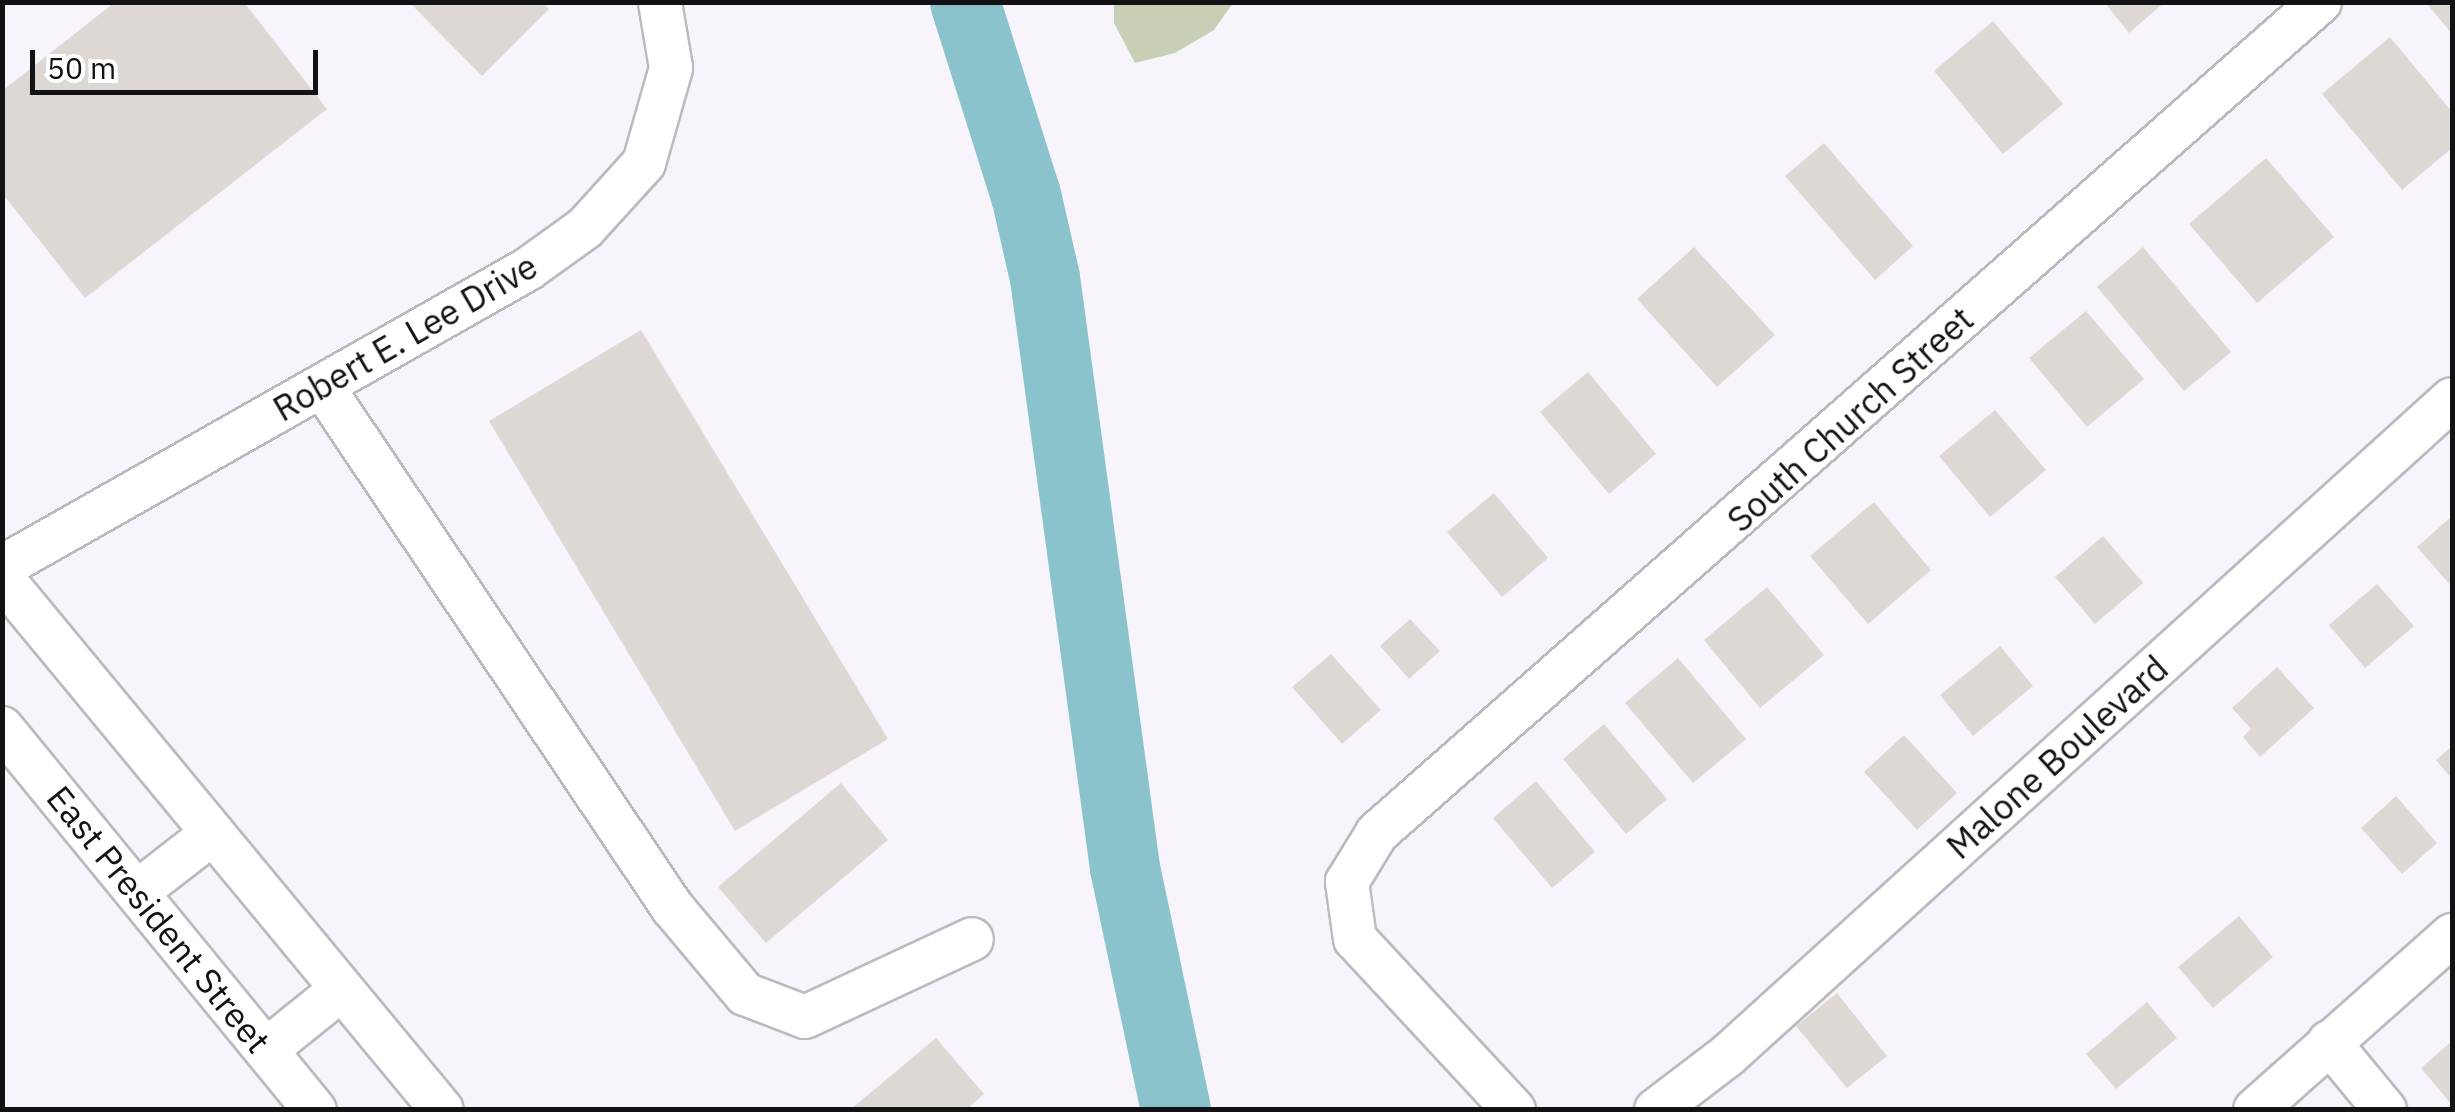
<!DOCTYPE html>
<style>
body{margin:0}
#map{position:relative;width:2455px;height:1112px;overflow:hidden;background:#f7f5fb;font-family:"IBM Plex Sans",sans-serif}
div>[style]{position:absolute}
.green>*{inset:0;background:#c7d0b4}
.river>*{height:70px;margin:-35px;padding:0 35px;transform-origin:35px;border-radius:35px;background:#8ac3cb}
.building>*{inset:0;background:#ded8d4}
.roads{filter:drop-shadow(2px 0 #bbbabf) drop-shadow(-2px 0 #bbbabf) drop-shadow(0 2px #bbbabf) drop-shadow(0 -2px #bbbabf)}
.minor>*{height:42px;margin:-21px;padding:0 21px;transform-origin:21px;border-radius:21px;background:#fff}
span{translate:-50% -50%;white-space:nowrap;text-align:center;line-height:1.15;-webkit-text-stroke:9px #fff;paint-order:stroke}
.street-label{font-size:35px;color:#121214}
.frame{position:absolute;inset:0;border:5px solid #121214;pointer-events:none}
.scale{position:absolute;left:30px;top:50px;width:288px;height:45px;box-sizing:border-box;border:5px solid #121214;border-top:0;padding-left:12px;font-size:30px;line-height:35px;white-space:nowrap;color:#121214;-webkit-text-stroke:8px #fff;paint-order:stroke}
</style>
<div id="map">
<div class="green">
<i style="clip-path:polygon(1114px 3px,1114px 2px,1233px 3px,1214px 30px,1175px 53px,1135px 63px,1114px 23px)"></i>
</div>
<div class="river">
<i style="left:965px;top:2px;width:202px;rotate:72.5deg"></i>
<i style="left:1026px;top:195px;width:85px;rotate:77.1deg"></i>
<i style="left:1045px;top:278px;width:595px;rotate:82.28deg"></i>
<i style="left:1125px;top:868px;width:247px;rotate:78.1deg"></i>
</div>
<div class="building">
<i style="clip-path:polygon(115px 2px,244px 2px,327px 109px,85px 298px,2px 193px,2px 91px)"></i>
<i style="clip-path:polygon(409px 2px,542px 2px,549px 9px,482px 76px)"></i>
<i style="clip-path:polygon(2104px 2px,2165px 2px,2129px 33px)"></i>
<i style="clip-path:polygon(2431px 2px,2452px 2px,2452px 34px,2428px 5px)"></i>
<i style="clip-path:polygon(1993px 21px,2063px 104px,2003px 154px,1934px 71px)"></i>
<i style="clip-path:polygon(2390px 37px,2452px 112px,2452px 148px,2402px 190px,2322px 94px)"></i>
<i style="clip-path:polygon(1824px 143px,1913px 246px,1875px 280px,1785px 176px)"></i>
<i style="clip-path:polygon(2266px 158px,2334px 237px,2257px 303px,2189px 224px)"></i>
<i style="clip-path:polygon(1694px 247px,1775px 335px,1717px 387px,1637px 299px)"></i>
<i style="clip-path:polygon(2143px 247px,2231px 352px,2184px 391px,2097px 287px)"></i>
<i style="clip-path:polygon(2086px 311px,2144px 379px,2087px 427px,2029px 358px)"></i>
<i style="clip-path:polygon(641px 330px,888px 739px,735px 831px,489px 421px)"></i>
<i style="clip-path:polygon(1588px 372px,1656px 454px,1609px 494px,1540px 412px)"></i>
<i style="clip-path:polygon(1995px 410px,2046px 470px,1990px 517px,1939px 456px)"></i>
<i style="clip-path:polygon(1494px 493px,1548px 558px,1502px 597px,1447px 532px)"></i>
<i style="clip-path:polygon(1874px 502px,1931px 570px,1868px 624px,1810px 556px)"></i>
<i style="clip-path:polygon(2452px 516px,2452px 587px,2417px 547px)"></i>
<i style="clip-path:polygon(2103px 536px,2143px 583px,2095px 624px,2055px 577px)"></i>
<i style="clip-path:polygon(2377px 584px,2414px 626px,2365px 668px,2329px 625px)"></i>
<i style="clip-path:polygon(1767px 587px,1824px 655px,1760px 708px,1704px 640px)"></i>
<i style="clip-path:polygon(1410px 619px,1440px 651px,1409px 679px,1380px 646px)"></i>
<i style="clip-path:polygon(2000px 646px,2033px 686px,1973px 736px,1940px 695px)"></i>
<i style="clip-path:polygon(1331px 654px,1381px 710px,1342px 744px,1292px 687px)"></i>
<i style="clip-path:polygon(1678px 658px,1746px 739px,1693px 783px,1625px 703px)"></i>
<i style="clip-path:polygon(2277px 667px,2314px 708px,2260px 757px,2243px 737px,2251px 729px,2232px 708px)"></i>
<i style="clip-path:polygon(1604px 724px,1667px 799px,1626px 834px,1563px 759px)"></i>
<i style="clip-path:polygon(1904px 735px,1957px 793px,1917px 830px,1864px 772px)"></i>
<i style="clip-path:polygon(2452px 746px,2452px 779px,2436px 760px)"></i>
<i style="clip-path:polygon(1536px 781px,1595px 852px,1552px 888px,1493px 818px)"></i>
<i style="clip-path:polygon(841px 783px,888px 840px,766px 943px,718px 887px)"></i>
<i style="clip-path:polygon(2396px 796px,2437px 843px,2402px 874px,2361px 828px)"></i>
<i style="clip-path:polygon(2239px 916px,2273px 957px,2213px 1008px,2178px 967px)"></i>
<i style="clip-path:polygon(1837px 993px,1887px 1056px,1847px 1088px,1796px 1026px)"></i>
<i style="clip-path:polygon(2147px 1002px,2177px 1038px,2116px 1089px,2086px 1054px)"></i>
<i style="clip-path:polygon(936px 1038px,984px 1094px,966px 1110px,850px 1110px)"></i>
<i style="clip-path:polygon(2452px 1041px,2452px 1105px,2421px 1068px)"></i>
</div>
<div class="roads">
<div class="minor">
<i style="left:322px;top:386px;width:628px;rotate:56.11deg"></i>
<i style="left:672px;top:907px;width:114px;rotate:50deg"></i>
<i style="left:745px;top:994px;width:64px;rotate:21deg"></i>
<i style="left:805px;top:1017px;width:184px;rotate:-25deg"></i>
<i style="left:2px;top:567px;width:605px;rotate:-29.53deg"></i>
<i style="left:528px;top:269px;width:70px;rotate:-35.7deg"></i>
<i style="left:585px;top:228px;width:88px;rotate:-47.8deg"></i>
<i style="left:644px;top:163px;width:99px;rotate:-74.1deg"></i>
<i style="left:671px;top:68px;width:67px;rotate:-99.5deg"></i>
<i style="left:2px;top:578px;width:690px;rotate:50.41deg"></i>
<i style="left:2px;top:728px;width:494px;rotate:50.7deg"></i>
<i style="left:137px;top:892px;width:96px;rotate:-37.8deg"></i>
<i style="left:2329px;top:1042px;width:88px;rotate:50.5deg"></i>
<i style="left:266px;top:1050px;width:97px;rotate:-38.8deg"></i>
<i style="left:1514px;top:1110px;width:233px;rotate:-132.9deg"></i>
<i style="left:1355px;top:939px;width:58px;rotate:-98deg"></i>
<i style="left:1347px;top:882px;width:57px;rotate:-58.5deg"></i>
<i style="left:1377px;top:833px;width:1257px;rotate:-41.39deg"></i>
<i style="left:1656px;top:1110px;width:89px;rotate:-37.3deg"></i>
<i style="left:1727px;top:1056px;width:978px;rotate:-42.18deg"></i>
<i style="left:2255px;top:1110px;width:264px;rotate:-41.6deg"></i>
</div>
</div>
<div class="street-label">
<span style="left:405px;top:337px;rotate:-30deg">Robert E. Lee Drive</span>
<span style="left:1850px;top:419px;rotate:-42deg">South Church Street</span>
<span style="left:2057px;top:757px;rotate:-42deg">Malone Boulevard</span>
<span style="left:159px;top:919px;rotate:51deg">East President Street</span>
</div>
<div class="frame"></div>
<div class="scale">50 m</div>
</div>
